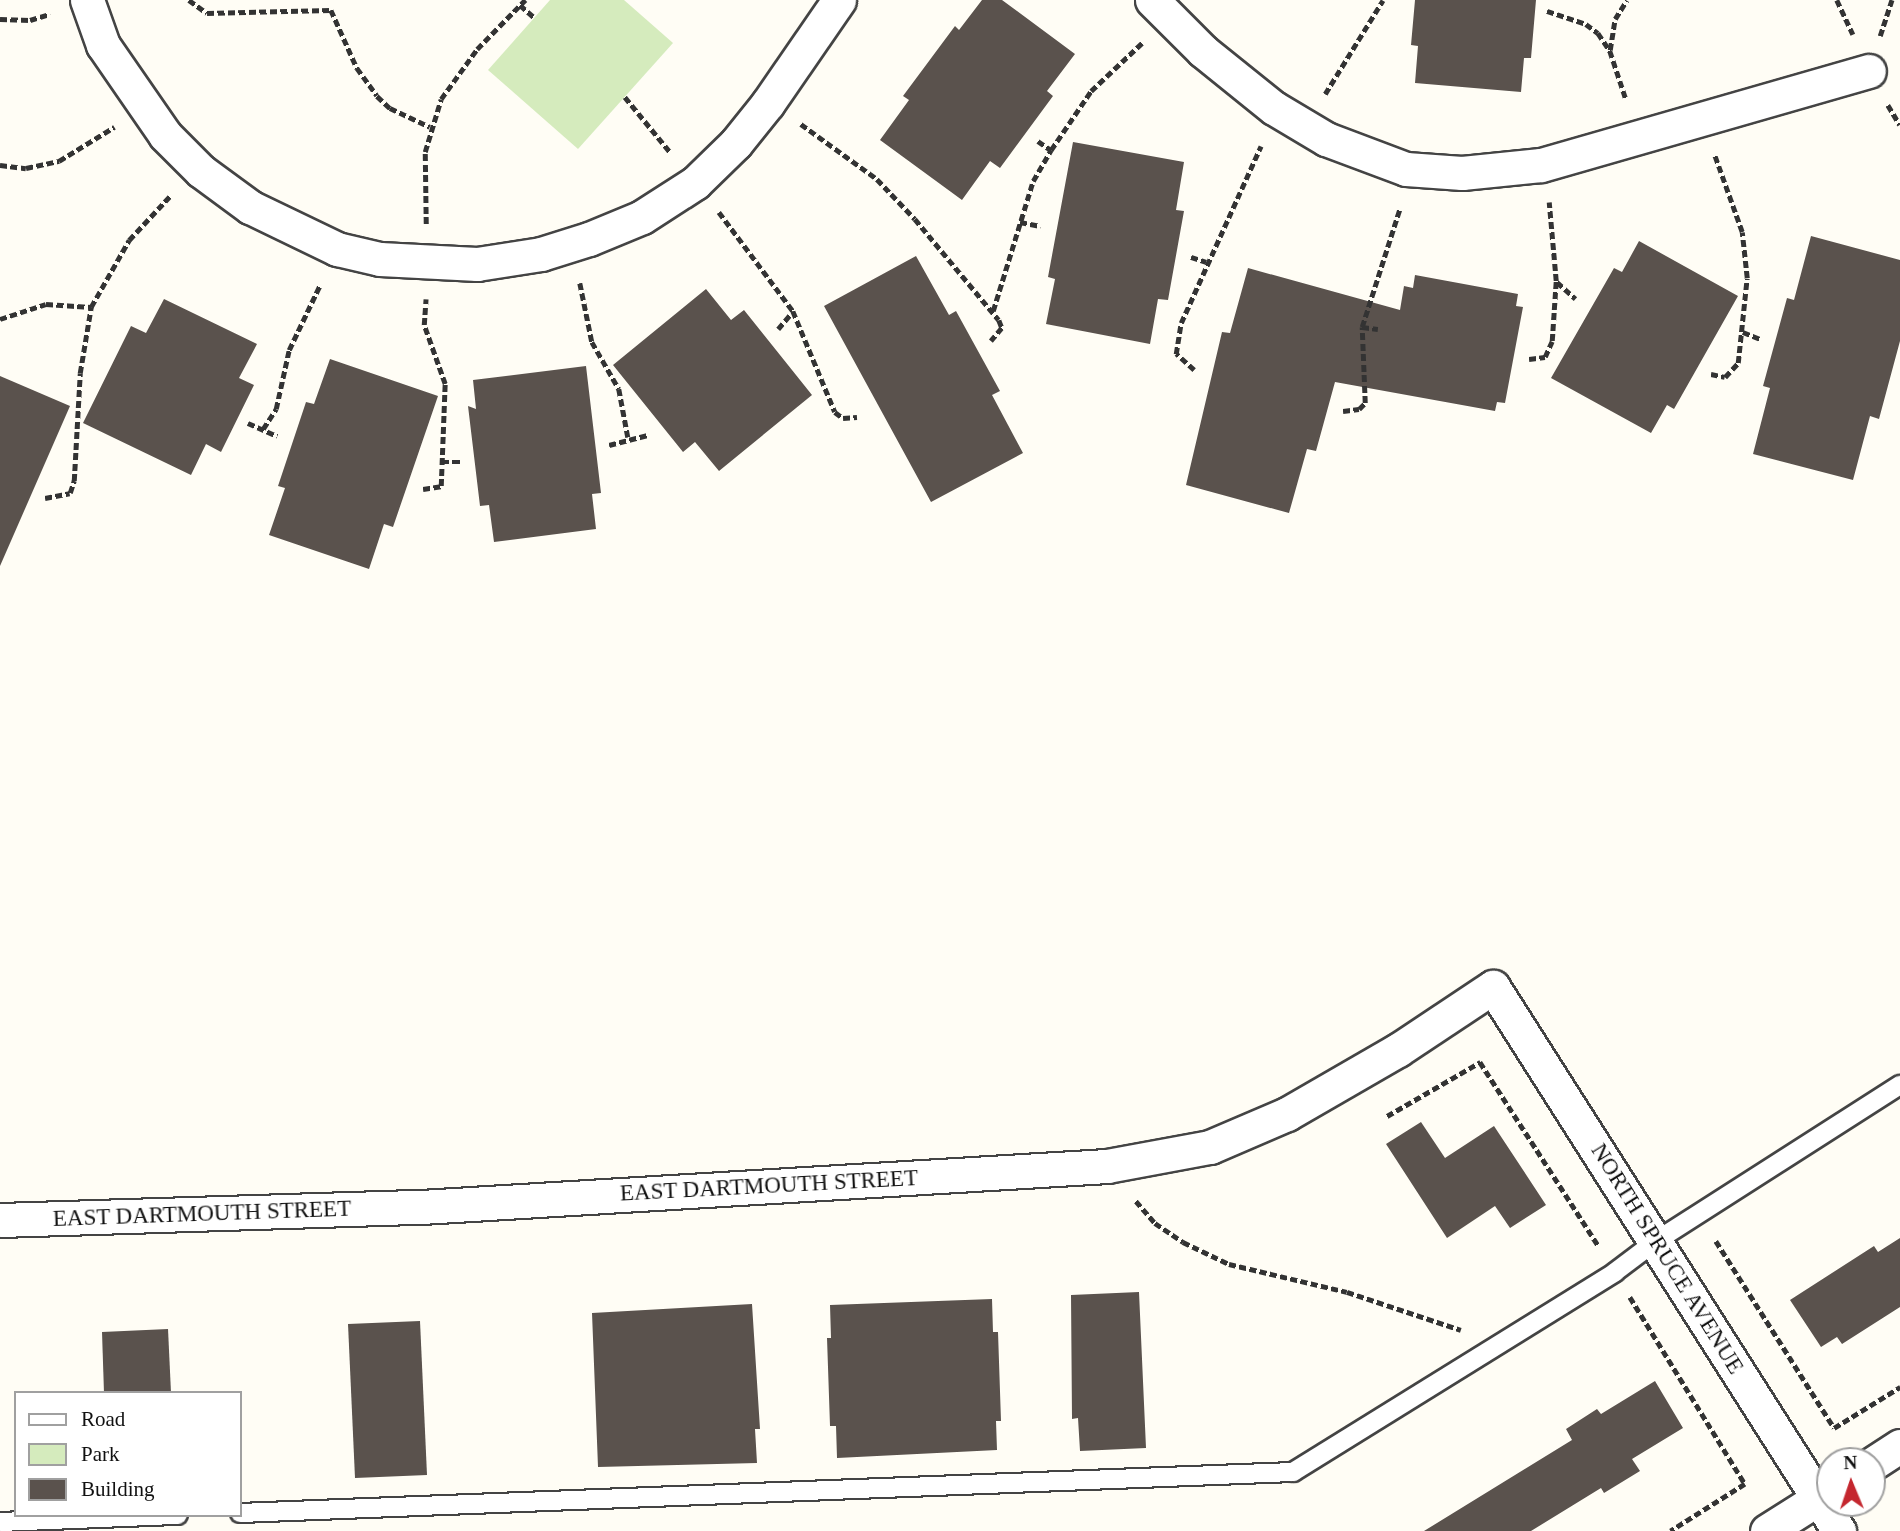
<!DOCTYPE html>
<style>
body{margin:0}
#map{position:relative;width:1900px;height:1531px;overflow:hidden;background:#fffdf5;font-family:Georgia,serif}
div>[style]{position:absolute}
.green>*{inset:0;background:#d5ebbd}
.building>*{inset:0;background:#5a524d}
.path>*{height:4.5px;margin-top:-2.25px;transform-origin:0;background:repeating-linear-gradient(90deg,#333 0 7px,transparent 0 10.5px)}
.roads{filter:drop-shadow(2px 0 #444) drop-shadow(-2px 0 #444) drop-shadow(0 2px #444) drop-shadow(0 -2px #444)}
.service>*{height:18px;margin:-9px;padding:0 9px;transform-origin:9px;border-radius:9px;background:#fff}
.minor>*{height:33px;margin:-16.5px;padding:0 16.5px;transform-origin:16.5px;border-radius:16.5px;background:#fff}
span{translate:-50% -50%;white-space:nowrap;text-align:center;line-height:1.15;-webkit-text-stroke:7px #fff;paint-order:stroke}
.street-label{font-size:23px;color:#111}
.legend{position:absolute;left:14px;top:1391px;width:228px;height:126px;box-sizing:border-box;background:#fff;border:2px solid #a0a0a0;margin:0;padding:9px 12px;list-style:none;font-size:21px;color:#111}
.legend li{display:flex;align-items:center;gap:14px;height:35px}
.legend b{width:35px;border:2px solid #a0a0a0}
.north{position:absolute;left:1816px;top:1447px;width:70px;height:70px;box-sizing:border-box;background:#fff;border:2px solid #a0a0a0;border-radius:50%;rotate:358deg;font-size:19px;font-weight:700;line-height:28px;text-align:center;color:#111}
.north::after{content:'';display:block;margin:auto;width:24px;height:32px;background:#c4262e;clip-path:polygon(50% 0,100% 100%,50% 72%,0 100%)}
</style>
<div id="map">
<div class="green">
<i style="clip-path:polygon(550px 0,624px 0,673px 43px,578px 149px,488px 70px)"></i>
</div>
<div class="building">
<i style="clip-path:polygon(982px 0,1002px 0,1075px 54px,1047px 91px,1053px 96px,1000px 168px,990px 161px,962px 200px,880px 140px,909px 100px,903px 96px,955px 26px,959px 30px)"></i>
<i style="clip-path:polygon(1415px 0,1536px 0,1531px 58px,1524px 58px,1521px 92px,1415px 83px,1418px 46px,1411px 45px)"></i>
<i style="clip-path:polygon(1073px 142px,1184px 162px,1176px 210px,1184px 211px,1168px 300px,1158px 299px,1150px 344px,1046px 324px,1055px 279px,1048px 277px)"></i>
<i style="clip-path:polygon(1811px 236px,1900px 260px,1900px 341px,1879px 419px,1870px 416px,1853px 480px,1753px 454px,1770px 388px,1763px 386px,1787px 298px,1794px 300px)"></i>
<i style="clip-path:polygon(1639px 241px,1738px 296px,1674px 409px,1667px 405px,1651px 433px,1551px 378px,1614px 268px,1622px 272px)"></i>
<i style="clip-path:polygon(916px 256px,949px 315px,956px 311px,1000px 391px,992px 395px,1023px 453px,931px 502px,824px 306px)"></i>
<i style="clip-path:polygon(1248px 268px,1400px 310px,1404px 286px,1413px 288px,1415px 275px,1518px 294px,1516px 306px,1523px 307px,1505px 403px,1497px 402px,1495px 411px,1335px 382px,1316px 451px,1307px 449px,1289px 513px,1186px 485px,1222px 332px,1230px 333px)"></i>
<i style="clip-path:polygon(706px 289px,731px 320px,744px 310px,812px 395px,719px 471px,695px 442px,683px 452px,613px 365px)"></i>
<i style="clip-path:polygon(164px 299px,257px 344px,239px 378px,254px 385px,221px 452px,206px 444px,191px 475px,83px 423px,131px 326px,146px 333px)"></i>
<i style="clip-path:polygon(330px 359px,438px 396px,393px 527px,384px 524px,369px 569px,269px 535px,285px 488px,278px 486px,306px 402px,314px 404px)"></i>
<i style="clip-path:polygon(586px 366px,601px 493px,592px 494px,596px 529px,494px 542px,489px 505px,480px 506px,468px 406px,476px 409px,473px 380px)"></i>
<i style="clip-path:polygon(0 376px,70px 406px,0 566px)"></i>
<i style="clip-path:polygon(1421px 1122px,1445px 1158px,1494px 1126px,1546px 1205px,1510px 1228px,1495px 1206px,1447px 1238px,1386px 1144px)"></i>
<i style="clip-path:polygon(1900px 1238px,1900px 1307px,1842px 1344px,1837px 1337px,1821px 1347px,1790px 1300px,1874px 1246px,1878px 1252px)"></i>
<i style="clip-path:polygon(1139px 1292px,1146px 1448px,1080px 1451px,1078px 1418px,1072px 1419px,1071px 1295px)"></i>
<i style="clip-path:polygon(992px 1299px,993px 1332px,998px 1332px,1001px 1421px,996px 1421px,997px 1450px,837px 1458px,836px 1426px,830px 1426px,827px 1338px,831px 1338px,830px 1305px)"></i>
<i style="clip-path:polygon(752px 1304px,760px 1429px,755px 1429px,757px 1463px,598px 1467px,592px 1313px)"></i>
<i style="clip-path:polygon(420px 1321px,427px 1475px,355px 1478px,348px 1324px)"></i>
<i style="clip-path:polygon(168px 1329px,171px 1393px,104px 1393px,102px 1332px)"></i>
<i style="clip-path:polygon(1655px 1381px,1683px 1428px,1632px 1459px,1640px 1471px,1604px 1493px,1601px 1488px,1531px 1531px,1424px 1531px,1572px 1440px,1566px 1429px,1597px 1409px,1601px 1414px)"></i>
</div>
<div class="path">
<i style="left:189px;top:0;width:22px;rotate:36deg"></i>
<i style="left:207px;top:13px;width:124px;rotate:-1.4deg"></i>
<i style="left:331px;top:10px;width:64px;rotate:65.9deg"></i>
<i style="left:357px;top:68px;width:34px;rotate:54deg"></i>
<i style="left:377px;top:96px;width:18px;rotate:43deg"></i>
<i style="left:390px;top:108px;width:44px;rotate:25.4deg"></i>
<i style="left:1837px;top:0;width:38px;rotate:65deg"></i>
<i style="left:520px;top:5px;width:18px;rotate:41deg"></i>
<i style="left:1547px;top:11px;width:41px;rotate:18.4deg"></i>
<i style="left:1586px;top:24px;width:15px;rotate:37deg"></i>
<i style="left:1598px;top:33px;width:22px;rotate:56deg"></i>
<i style="left:1610px;top:51px;width:51px;rotate:71.6deg"></i>
<i style="left:0;top:19px;width:30px;rotate:2deg"></i>
<i style="left:30px;top:20px;width:21px;rotate:-17deg"></i>
<i style="left:1880px;top:36px;width:38px;rotate:-72deg"></i>
<i style="left:1610px;top:50px;width:31px;rotate:-81deg"></i>
<i style="left:1615px;top:19px;width:22px;rotate:-58deg"></i>
<i style="left:1325px;top:94px;width:110px;rotate:-58.3deg"></i>
<i style="left:625px;top:97px;width:72px;rotate:50.6deg"></i>
<i style="left:1888px;top:105px;width:23px;rotate:59deg"></i>
<i style="left:801px;top:124px;width:94px;rotate:35.9deg"></i>
<i style="left:877px;top:179px;width:55px;rotate:46.5deg"></i>
<i style="left:915px;top:219px;width:131px;rotate:50.3deg"></i>
<i style="left:999px;top:320px;width:9px;rotate:69deg"></i>
<i style="left:1002px;top:328px;width:17px;rotate:130deg"></i>
<i style="left:1038px;top:141px;width:16px;rotate:35deg"></i>
<i style="left:0;top:165px;width:26px;rotate:7deg"></i>
<i style="left:26px;top:168px;width:34px;rotate:-12deg"></i>
<i style="left:59px;top:161px;width:65px;rotate:-31.7deg"></i>
<i style="left:719px;top:212px;width:124px;rotate:53.2deg"></i>
<i style="left:793px;top:311px;width:109px;rotate:67.4deg"></i>
<i style="left:835px;top:412px;width:10px;rotate:37deg"></i>
<i style="left:843px;top:418px;width:14px;rotate:-4deg"></i>
<i style="left:1020px;top:222px;width:21px;rotate:11deg"></i>
<i style="left:426px;top:224px;width:72px;rotate:-90.8deg"></i>
<i style="left:425px;top:152px;width:55px;rotate:-73.2deg"></i>
<i style="left:441px;top:99px;width:62px;rotate:-54.2deg"></i>
<i style="left:477px;top:49px;width:69px;rotate:-45.6deg"></i>
<i style="left:1191px;top:257px;width:16px;rotate:18deg"></i>
<i style="left:1557px;top:282px;width:25px;rotate:42deg"></i>
<i style="left:580px;top:283px;width:60px;rotate:78.5deg"></i>
<i style="left:592px;top:342px;width:54px;rotate:60.1deg"></i>
<i style="left:619px;top:389px;width:49px;rotate:79.4deg"></i>
<i style="left:993px;top:311px;width:136px;rotate:-72.9deg"></i>
<i style="left:1033px;top:181px;width:36px;rotate:-60deg"></i>
<i style="left:1051px;top:150px;width:71px;rotate:-55.9deg"></i>
<i style="left:1091px;top:91px;width:70px;rotate:-43.3deg"></i>
<i style="left:0;top:319px;width:48px;rotate:-18.1deg"></i>
<i style="left:46px;top:304px;width:45px;rotate:3.8deg"></i>
<i style="left:1362px;top:327px;width:16px;rotate:7deg"></i>
<i style="left:778px;top:329px;width:23px;rotate:-50deg"></i>
<i style="left:1743px;top:332px;width:18px;rotate:22deg"></i>
<i style="left:1529px;top:359px;width:16px;rotate:-7deg"></i>
<i style="left:1545px;top:357px;width:17px;rotate:-66deg"></i>
<i style="left:1552px;top:341px;width:60px;rotate:-86.2deg"></i>
<i style="left:1556px;top:281px;width:79px;rotate:-95.1deg"></i>
<i style="left:1194px;top:370px;width:24px;rotate:-138deg"></i>
<i style="left:1176px;top:354px;width:31px;rotate:-81deg"></i>
<i style="left:1181px;top:323px;width:194px;rotate:-65.7deg"></i>
<i style="left:1711px;top:374px;width:14px;rotate:12deg"></i>
<i style="left:1725px;top:377px;width:19px;rotate:-47deg"></i>
<i style="left:1738px;top:363px;width:85px;rotate:-84deg"></i>
<i style="left:1747px;top:278px;width:46px;rotate:-96.2deg"></i>
<i style="left:1742px;top:232px;width:83px;rotate:-109.7deg"></i>
<i style="left:1343px;top:411px;width:16px;rotate:-7deg"></i>
<i style="left:1359px;top:409px;width:8px;rotate:-45deg"></i>
<i style="left:1365px;top:403px;width:76px;rotate:-92.3deg"></i>
<i style="left:1362px;top:327px;width:125px;rotate:-72.3deg"></i>
<i style="left:248px;top:423px;width:32px;rotate:24deg"></i>
<i style="left:263px;top:429px;width:24px;rotate:-57deg"></i>
<i style="left:276px;top:409px;width:60px;rotate:-77.6deg"></i>
<i style="left:289px;top:350px;width:72px;rotate:-64.5deg"></i>
<i style="left:609px;top:445px;width:40px;rotate:-14.4deg"></i>
<i style="left:442px;top:462px;width:19px"></i>
<i style="left:423px;top:489px;width:18px;rotate:-9deg"></i>
<i style="left:441px;top:486px;width:102px;rotate:-87.8deg"></i>
<i style="left:445px;top:384px;width:63px;rotate:-109.6deg"></i>
<i style="left:424px;top:325px;width:26px;rotate:-86deg"></i>
<i style="left:45px;top:498px;width:25px;rotate:-11deg"></i>
<i style="left:70px;top:493px;width:13px;rotate:-72deg"></i>
<i style="left:74px;top:481px;width:108px;rotate:-86.8deg"></i>
<i style="left:80px;top:373px;width:67px;rotate:-80.5deg"></i>
<i style="left:91px;top:307px;width:77px;rotate:-60.4deg"></i>
<i style="left:129px;top:240px;width:60px;rotate:-47deg"></i>
<i style="left:1387px;top:1116px;width:108px;rotate:-30.1deg"></i>
<i style="left:1480px;top:1062px;width:218px;rotate:57.2deg"></i>
<i style="left:1136px;top:1201px;width:29px;rotate:49deg"></i>
<i style="left:1155px;top:1223px;width:34px;rotate:34deg"></i>
<i style="left:1183px;top:1242px;width:51px;rotate:25.6deg"></i>
<i style="left:1229px;top:1264px;width:121px;rotate:13.3deg"></i>
<i style="left:1347px;top:1292px;width:120px;rotate:18.4deg"></i>
<i style="left:1716px;top:1241px;width:221px;rotate:57.7deg"></i>
<i style="left:1834px;top:1428px;width:78px;rotate:-31.8deg"></i>
<i style="left:1630px;top:1297px;width:220px;rotate:58.4deg"></i>
<i style="left:1745px;top:1484px;width:88px;rotate:147.6deg"></i>
</div>
<div class="roads">
<div class="service">
<i style="left:240px;top:1513px;width:1054px;rotate:-2.23deg"></i>
<i style="left:1293px;top:1472px;width:379px;rotate:-31.8deg"></i>
<i style="left:1615px;top:1272px;width:51px;rotate:-37.1deg"></i>
<i style="left:1656px;top:1241px;width:290px;rotate:-32.6deg"></i>
<i style="left:0;top:1522px;width:178px;rotate:-2.3deg"></i>
</div>
<div class="minor">
<i style="left:87px;top:0;width:48px;rotate:70.4deg"></i>
<i style="left:103px;top:45px;width:109px;rotate:55.4deg"></i>
<i style="left:165px;top:135px;width:51px;rotate:45deg"></i>
<i style="left:201px;top:171px;width:61px;rotate:36.3deg"></i>
<i style="left:250px;top:207px;width:97px;rotate:25.8deg"></i>
<i style="left:337px;top:249px;width:44px;rotate:13.1deg"></i>
<i style="left:380px;top:259px;width:97px;rotate:3deg"></i>
<i style="left:477px;top:264px;width:65px;rotate:-8.9deg"></i>
<i style="left:541px;top:254px;width:50px;rotate:-17.4deg"></i>
<i style="left:589px;top:239px;width:57px;rotate:-22.5deg"></i>
<i style="left:642px;top:217px;width:63px;rotate:-32.7deg"></i>
<i style="left:695px;top:183px;width:57px;rotate:-44.3deg"></i>
<i style="left:736px;top:143px;width:51px;rotate:-51.3deg"></i>
<i style="left:768px;top:103px;width:125px;rotate:-55.4deg"></i>
<i style="left:1152px;top:0;width:72px;rotate:45deg"></i>
<i style="left:1203px;top:51px;width:91px;rotate:38.8deg"></i>
<i style="left:1274px;top:108px;width:61px;rotate:30.8deg"></i>
<i style="left:1326px;top:139px;width:85px;rotate:20.6deg"></i>
<i style="left:1406px;top:169px;width:56px;rotate:4.1deg"></i>
<i style="left:1462px;top:173px;width:79px;rotate:-5.8deg"></i>
<i style="left:1541px;top:165px;width:341px;rotate:-16deg"></i>
<i style="left:0;top:1220px;width:421px;rotate:-1.8deg"></i>
<i style="left:421px;top:1207px;width:687px;rotate:-3.42deg"></i>
<i style="left:1107px;top:1166px;width:105px;rotate:-10.5deg"></i>
<i style="left:1210px;top:1147px;width:84px;rotate:-23.2deg"></i>
<i style="left:1287px;top:1114px;width:128px;rotate:-30deg"></i>
<i style="left:1398px;top:1050px;width:114px;rotate:-33.6deg"></i>
<i style="left:1493px;top:987px;width:645px;rotate:57.54deg"></i>
<i style="left:1872px;top:1464px;width:33px;rotate:-33deg"></i>
<i style="left:1767px;top:1531px;width:75px;rotate:-32.4deg"></i>
</div>
</div>
<div class="street-label">
<span style="left:769px;top:1186px;rotate:-3deg">EAST DARTMOUTH STREET</span>
<span style="left:202px;top:1214px;rotate:-2deg">EAST DARTMOUTH STREET</span>
<span style="left:1667px;top:1259px;rotate:58deg">NORTH SPRUCE AVENUE</span>
</div>
<ul class="legend">
<li><b style="height:9px;background:#fff"></b>Road</li>
<li><b style="height:19px;background:#d5ebbd"></b>Park</li>
<li><b style="height:19px;background:#5a524d"></b>Building</li>
</ul>
<div class="north">N</div>
</div>
